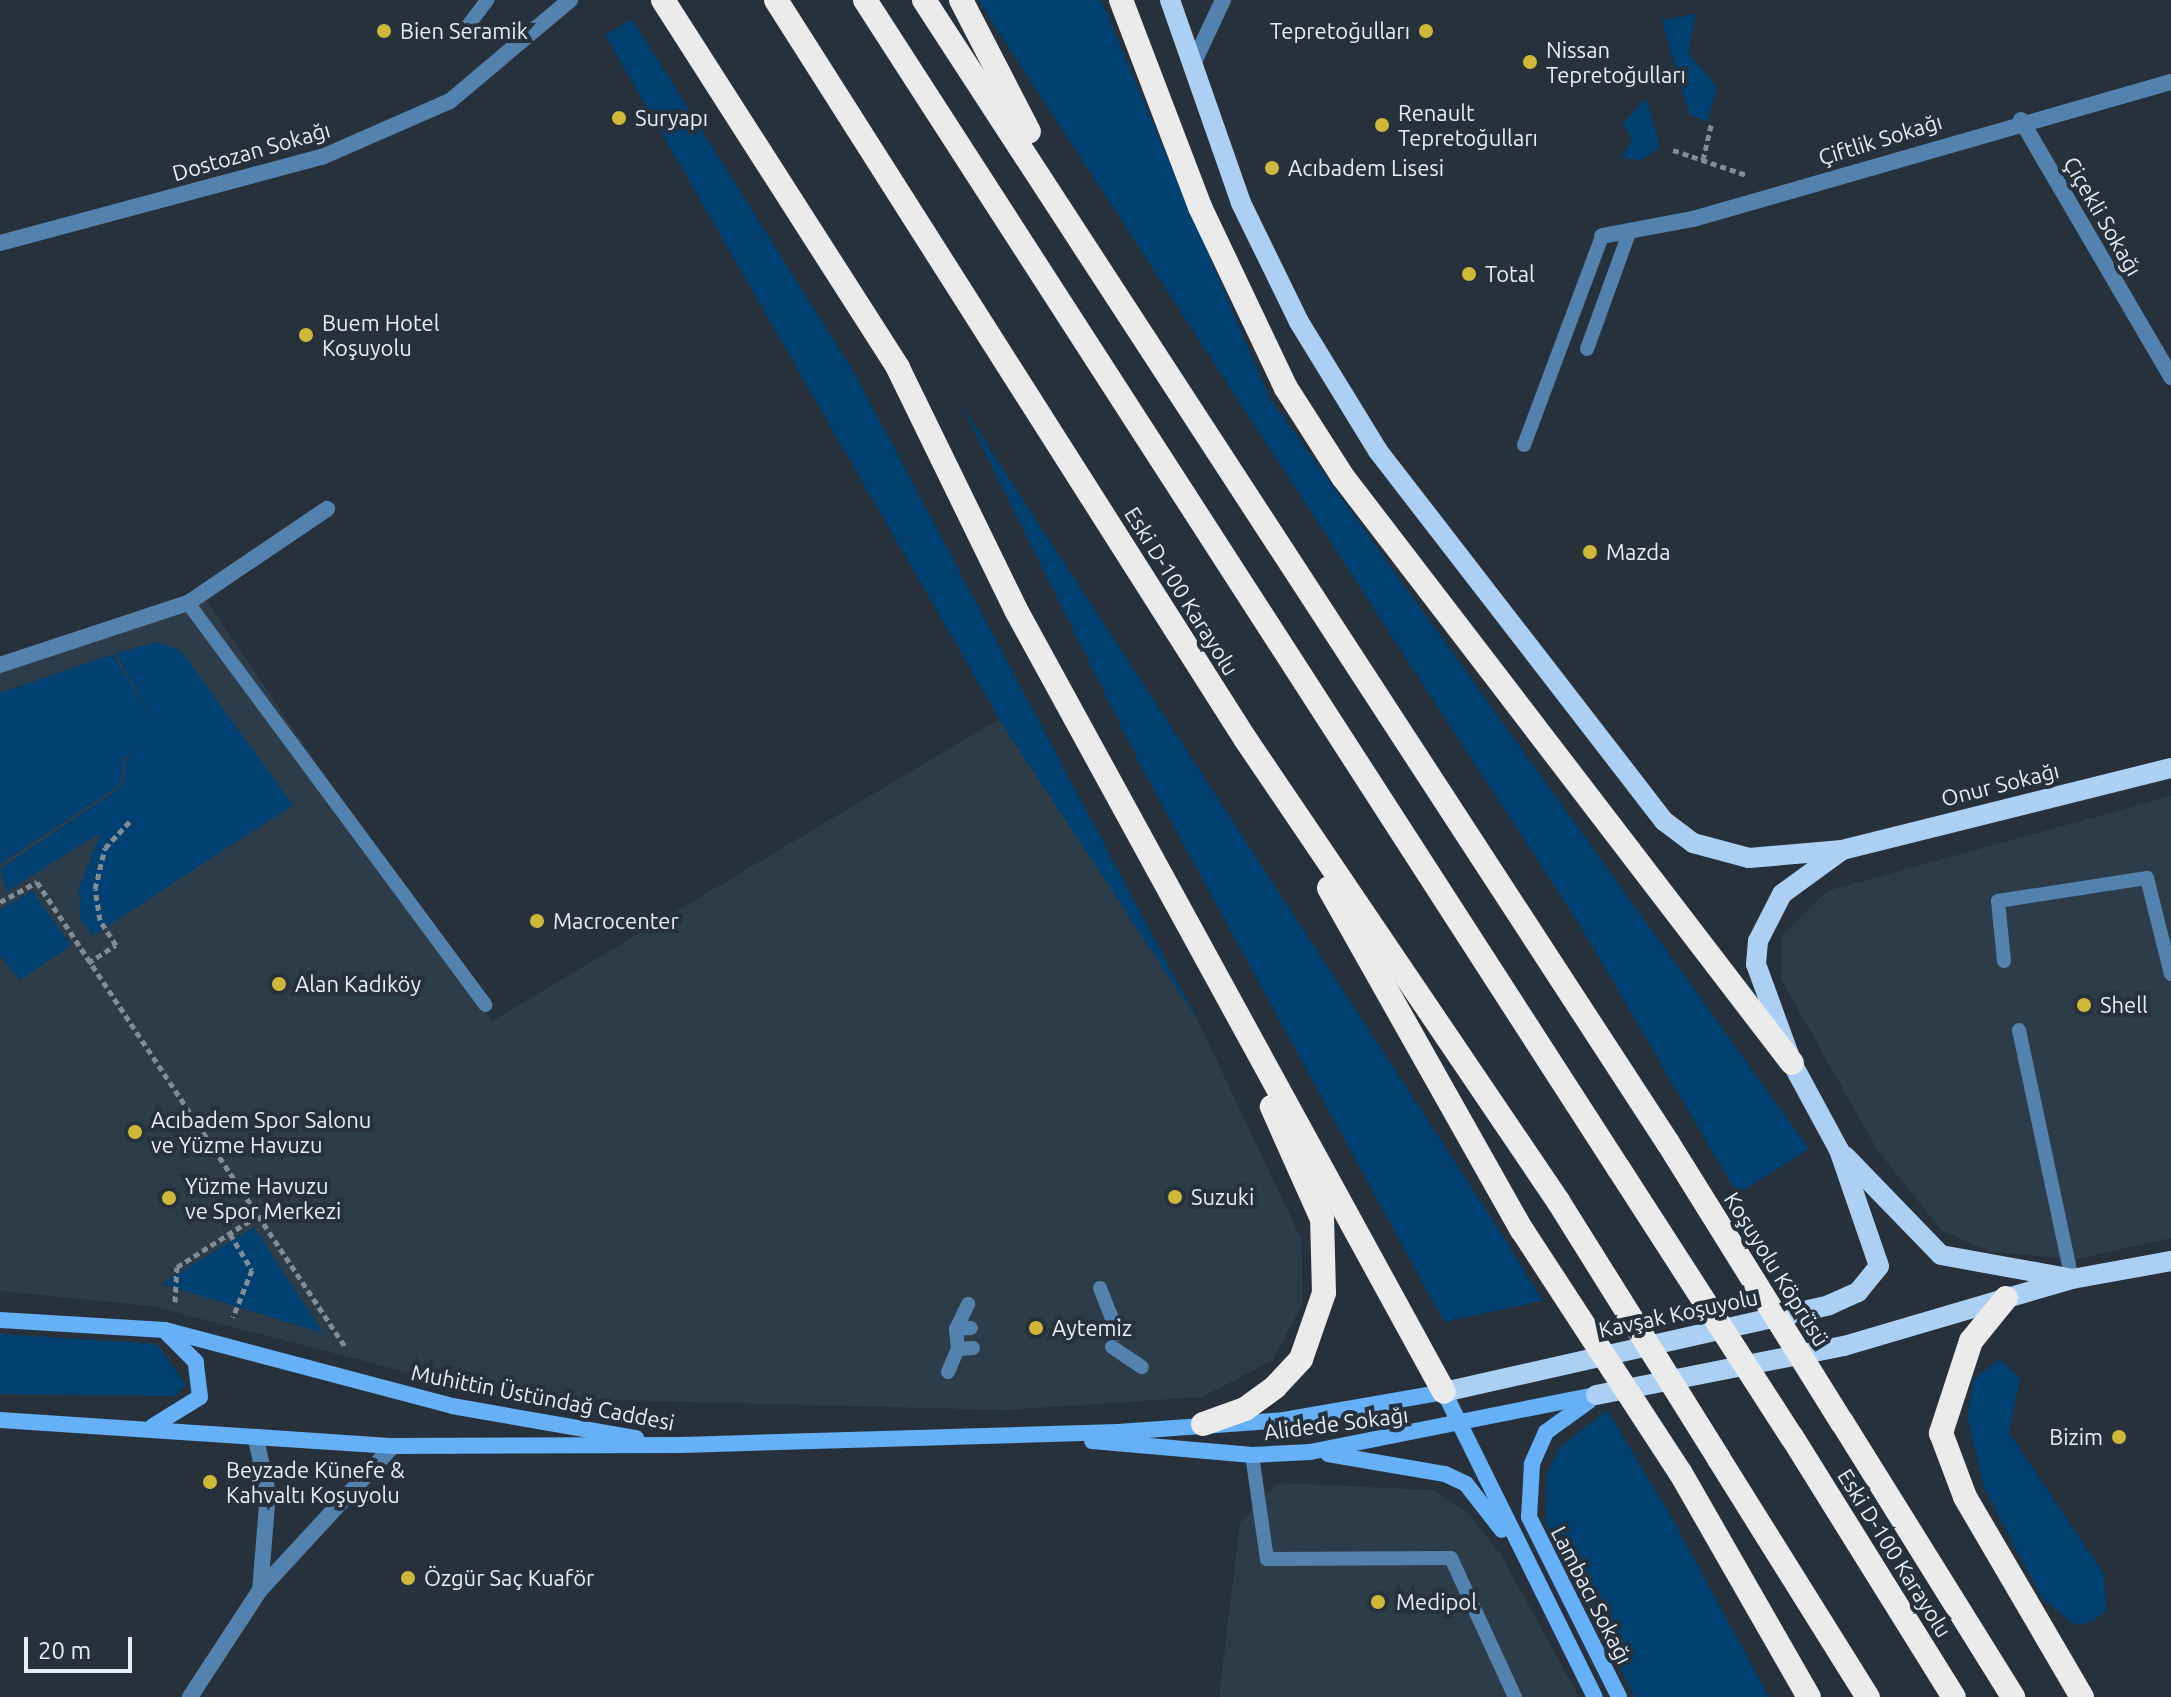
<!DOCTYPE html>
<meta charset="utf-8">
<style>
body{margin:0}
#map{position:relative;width:2171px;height:1697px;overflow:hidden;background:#27313b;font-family:Ubuntu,sans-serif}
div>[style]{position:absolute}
.built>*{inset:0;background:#2d3c49}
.green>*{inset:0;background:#014171}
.path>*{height:5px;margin-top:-2.5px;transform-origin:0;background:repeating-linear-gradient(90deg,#838b94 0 6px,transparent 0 10px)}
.lane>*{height:14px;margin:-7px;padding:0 7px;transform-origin:7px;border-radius:7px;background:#5482ae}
.street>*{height:16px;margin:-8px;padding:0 8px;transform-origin:8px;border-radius:8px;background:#5482ae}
.secondary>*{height:16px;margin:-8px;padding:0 8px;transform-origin:8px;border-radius:8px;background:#65b0f6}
.primary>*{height:20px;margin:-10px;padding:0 10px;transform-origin:10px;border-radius:10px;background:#acd0f4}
.highway>*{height:24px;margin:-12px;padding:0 12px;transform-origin:12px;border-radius:12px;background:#ebebeb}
.highway-bridge>*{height:24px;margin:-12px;padding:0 12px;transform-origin:12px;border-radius:12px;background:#ebebeb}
.dots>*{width:22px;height:22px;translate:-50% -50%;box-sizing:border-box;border:4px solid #27313b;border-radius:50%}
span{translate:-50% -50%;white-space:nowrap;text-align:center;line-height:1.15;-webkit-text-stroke:8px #27313b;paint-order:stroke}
.poi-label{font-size:22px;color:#e7edf4}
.left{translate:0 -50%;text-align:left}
.right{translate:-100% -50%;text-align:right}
.street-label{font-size:22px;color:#e7edf4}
.scale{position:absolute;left:24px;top:1637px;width:108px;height:36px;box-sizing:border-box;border:4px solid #e7edf4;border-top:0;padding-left:10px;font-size:24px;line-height:28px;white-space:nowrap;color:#e7edf4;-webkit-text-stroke:6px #27313b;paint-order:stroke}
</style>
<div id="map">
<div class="built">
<i style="clip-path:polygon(199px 590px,492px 1021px,999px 719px,1198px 1021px,1302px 1241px,1303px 1302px,1273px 1360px,1202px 1397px,1003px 1410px,503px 1397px,152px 1306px,0 1291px,0 662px)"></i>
<i style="clip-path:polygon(2171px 796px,2171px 1238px,2077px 1259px,1991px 1252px,1942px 1231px,1878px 1151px,1781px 979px,1782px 935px,1827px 891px)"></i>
<i style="clip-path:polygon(1278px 1483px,1433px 1490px,1469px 1514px,1501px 1555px,1579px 1697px,1219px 1697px,1240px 1523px)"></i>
</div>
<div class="green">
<i style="clip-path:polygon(978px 0,1101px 0,1269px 397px,1809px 1149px,1737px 1194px,1582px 929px)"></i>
<i style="clip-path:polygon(1696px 14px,1688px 53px,1717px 87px,1707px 122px,1689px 114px,1662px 20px)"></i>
<i style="clip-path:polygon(632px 19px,855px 374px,1198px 1021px,999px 719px,605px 35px)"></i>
<i style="clip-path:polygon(1646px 98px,1660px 147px,1641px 160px,1621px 158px,1632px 140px,1623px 123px)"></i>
<i style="clip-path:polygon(960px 403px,1500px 1231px,1542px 1301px,1444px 1322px,1144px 772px)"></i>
<i style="clip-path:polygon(158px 642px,181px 651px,293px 805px,92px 936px,80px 917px,79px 888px,100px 833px,7px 891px,0 869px,122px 786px,127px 757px,148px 739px,125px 757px,120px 785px,0 864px,0 693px,113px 654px,158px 731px,116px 653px)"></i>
<i style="clip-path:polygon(32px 891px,71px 945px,20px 980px,0 956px,0 910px)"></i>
<i style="clip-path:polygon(254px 1227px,323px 1333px,162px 1284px)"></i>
<i style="clip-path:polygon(0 1334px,157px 1344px,186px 1385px,174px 1396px,0 1394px)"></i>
<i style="clip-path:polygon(1999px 1359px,2020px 1378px,2009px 1433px,2104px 1574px,2106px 1610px,2092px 1622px,2075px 1625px,2042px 1598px,1984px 1488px,1967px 1416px,1974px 1379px)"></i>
<i style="clip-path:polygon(1607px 1410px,1675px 1523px,1769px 1697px,1635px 1697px,1546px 1523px,1547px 1474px,1559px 1448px)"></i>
</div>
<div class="path">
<i style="left:1673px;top:150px;width:78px;rotate:18.7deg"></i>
<i style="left:1703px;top:160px;width:37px;rotate:-77deg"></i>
<i style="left:0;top:902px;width:42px;rotate:-28.4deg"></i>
<i style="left:37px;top:882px;width:559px;rotate:56.45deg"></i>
<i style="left:88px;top:963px;width:33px;rotate:-33deg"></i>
<i style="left:116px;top:945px;width:30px;rotate:-123deg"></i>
<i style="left:100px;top:920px;width:31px;rotate:-99deg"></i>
<i style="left:95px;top:889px;width:42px;rotate:-76.3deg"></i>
<i style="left:105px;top:848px;width:38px;rotate:-47deg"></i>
<i style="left:230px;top:1234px;width:42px;rotate:58.6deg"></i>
<i style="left:252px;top:1270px;width:51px;rotate:112deg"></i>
<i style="left:175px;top:1302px;width:35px;rotate:-87deg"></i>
<i style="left:177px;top:1267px;width:95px;rotate:-32.5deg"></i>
</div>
<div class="lane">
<i style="left:467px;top:27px;width:34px;rotate:-53deg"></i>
<i style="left:1587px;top:349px;width:127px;rotate:-70.1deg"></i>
<i style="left:1524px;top:445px;width:223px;rotate:-69.5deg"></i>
<i style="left:188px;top:603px;width:500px;rotate:53.5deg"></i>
<i style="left:2004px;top:961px;width:60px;rotate:-95.7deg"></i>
<i style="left:1998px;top:901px;width:151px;rotate:-8.8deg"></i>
<i style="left:2147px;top:878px;width:99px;rotate:76deg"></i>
<i style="left:2019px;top:1030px;width:255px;rotate:78deg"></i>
<i style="left:1100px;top:1288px;width:49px;rotate:68.6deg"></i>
<i style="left:956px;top:1329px;width:28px;rotate:-64deg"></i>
<i style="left:1112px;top:1347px;width:36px;rotate:34deg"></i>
<i style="left:958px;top:1349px;width:20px;rotate:-96deg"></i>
<i style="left:956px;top:1329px;width:15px;rotate:-4deg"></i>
<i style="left:948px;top:1372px;width:25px;rotate:-67deg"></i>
<i style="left:958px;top:1349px;width:15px;rotate:-4deg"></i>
<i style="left:1252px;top:1455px;width:105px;rotate:81.8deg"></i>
<i style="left:1267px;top:1559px;width:184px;rotate:-0.3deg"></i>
<i style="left:1451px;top:1558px;width:153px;rotate:65.3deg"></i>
</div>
<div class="street">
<i style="left:1192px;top:66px;width:73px;rotate:-64.8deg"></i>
<i style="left:2021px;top:120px;width:298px;rotate:59.7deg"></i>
<i style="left:1602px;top:236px;width:93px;rotate:-10.6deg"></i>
<i style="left:1693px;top:219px;width:497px;rotate:-16deg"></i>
<i style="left:0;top:243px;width:333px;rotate:-15deg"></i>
<i style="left:322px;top:157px;width:140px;rotate:-23.6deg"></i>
<i style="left:450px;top:101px;width:157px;rotate:-40.1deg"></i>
<i style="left:0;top:665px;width:198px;rotate:-18.3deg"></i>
<i style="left:188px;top:603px;width:168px;rotate:-34.1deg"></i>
<i style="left:256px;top:1439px;width:55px;rotate:77.5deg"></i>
<i style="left:268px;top:1493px;width:97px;rotate:94.7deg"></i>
<i style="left:190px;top:1697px;width:128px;rotate:-56.8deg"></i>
<i style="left:260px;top:1590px;width:196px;rotate:-47.3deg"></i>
</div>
<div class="secondary">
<i style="left:0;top:1320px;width:165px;rotate:3.5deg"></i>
<i style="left:165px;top:1330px;width:297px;rotate:14.8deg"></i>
<i style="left:452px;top:1406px;width:187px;rotate:9.9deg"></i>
<i style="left:1589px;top:1401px;width:53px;rotate:144.2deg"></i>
<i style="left:1546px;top:1432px;width:35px;rotate:114deg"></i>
<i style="left:1532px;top:1464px;width:53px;rotate:93.2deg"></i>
<i style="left:1529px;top:1517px;width:201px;rotate:63.4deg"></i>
<i style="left:0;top:1420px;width:394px;rotate:3.8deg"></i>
<i style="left:393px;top:1446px;width:288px;rotate:-0.2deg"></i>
<i style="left:681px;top:1445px;width:437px;rotate:-1.7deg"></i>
<i style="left:1118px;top:1432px;width:166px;rotate:-4.1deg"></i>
<i style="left:1284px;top:1420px;width:162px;rotate:-9.9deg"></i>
<i style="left:1444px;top:1392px;width:340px;rotate:63.7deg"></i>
<i style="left:153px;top:1426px;width:55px;rotate:-31.7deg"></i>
<i style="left:200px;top:1397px;width:35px;rotate:-97deg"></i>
<i style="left:196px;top:1362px;width:41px;rotate:-135deg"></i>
<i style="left:1092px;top:1441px;width:161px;rotate:5deg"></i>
<i style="left:1252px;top:1455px;width:58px;rotate:-3deg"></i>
<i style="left:1310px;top:1452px;width:292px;rotate:-11.3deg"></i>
<i style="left:1328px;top:1454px;width:119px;rotate:9.7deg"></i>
<i style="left:1445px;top:1474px;width:23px;rotate:25deg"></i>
<i style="left:1466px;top:1484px;width:58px;rotate:52deg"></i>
</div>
<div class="primary">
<i style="left:1170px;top:0;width:215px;rotate:70.7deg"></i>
<i style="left:1241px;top:203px;width:132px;rotate:64deg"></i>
<i style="left:1299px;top:322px;width:151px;rotate:58.5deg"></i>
<i style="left:1378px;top:451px;width:468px;rotate:52.3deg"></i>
<i style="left:1664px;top:821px;width:36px;rotate:37deg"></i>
<i style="left:1693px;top:843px;width:58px;rotate:15deg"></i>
<i style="left:1749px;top:858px;width:93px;rotate:-4.9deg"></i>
<i style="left:1842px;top:850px;width:339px;rotate:-14deg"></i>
<i style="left:1845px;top:1156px;width:138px;rotate:45.9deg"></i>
<i style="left:1941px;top:1255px;width:129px;rotate:10.3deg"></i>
<i style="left:1444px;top:1392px;width:395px;rotate:-12.7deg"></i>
<i style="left:1829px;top:1305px;width:32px;rotate:-24deg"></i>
<i style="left:1858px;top:1292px;width:33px;rotate:-51deg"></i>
<i style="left:1879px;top:1266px;width:123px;rotate:-109deg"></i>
<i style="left:1839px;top:1150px;width:99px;rotate:-118.4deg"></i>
<i style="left:1792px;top:1063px;width:105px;rotate:-110deg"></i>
<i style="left:1756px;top:964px;width:23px;rotate:-85deg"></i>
<i style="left:1758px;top:941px;width:53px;rotate:-62.9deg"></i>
<i style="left:1782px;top:894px;width:73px;rotate:-36.1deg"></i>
<i style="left:1596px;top:1395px;width:253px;rotate:-11.2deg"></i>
<i style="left:1844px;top:1346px;width:238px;rotate:-16.4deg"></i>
<i style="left:2072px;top:1279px;width:101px;rotate:-10.3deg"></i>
</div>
<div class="highway">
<i style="left:663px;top:0;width:437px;rotate:57.4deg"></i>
<i style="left:898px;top:368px;width:269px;rotate:64deg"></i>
<i style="left:1016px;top:610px;width:891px;rotate:61.31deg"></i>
<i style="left:776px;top:0;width:877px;rotate:57.58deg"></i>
<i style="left:1246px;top:740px;width:557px;rotate:55.91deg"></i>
<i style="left:865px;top:0;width:1391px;rotate:57.18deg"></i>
<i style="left:924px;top:0;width:1364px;rotate:56.94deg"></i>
<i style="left:961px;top:0;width:148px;rotate:62.7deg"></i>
<i style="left:1121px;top:0;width:222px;rotate:69.1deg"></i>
<i style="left:1200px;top:207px;width:200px;rotate:64.6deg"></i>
<i style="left:1286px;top:388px;width:106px;rotate:57.4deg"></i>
<i style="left:1343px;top:477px;width:738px;rotate:52.54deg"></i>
<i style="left:1329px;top:888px;width:393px;rotate:60.6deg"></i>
<i style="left:2006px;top:1298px;width:55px;rotate:129.1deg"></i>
<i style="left:1971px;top:1341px;width:97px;rotate:108.1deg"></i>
<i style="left:1941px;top:1433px;width:68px;rotate:69.4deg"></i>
<i style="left:1965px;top:1497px;width:232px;rotate:59.7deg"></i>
<i style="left:1842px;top:1422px;width:324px;rotate:58.1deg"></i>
<i style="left:1203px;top:1424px;width:45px;rotate:-19.7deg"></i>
<i style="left:1245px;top:1409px;width:37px;rotate:-36deg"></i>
<i style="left:1275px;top:1387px;width:38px;rotate:-47deg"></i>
<i style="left:1301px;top:1359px;width:70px;rotate:-70.8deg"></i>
<i style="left:1324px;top:1293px;width:74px;rotate:-91.5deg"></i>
<i style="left:1322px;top:1219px;width:123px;rotate:-114.1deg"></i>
<i style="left:1792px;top:1437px;width:306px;rotate:58.1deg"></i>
<i style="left:1719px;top:1459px;width:281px;rotate:58deg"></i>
<i style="left:1680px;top:1472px;width:259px;rotate:60.2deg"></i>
</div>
<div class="highway-bridge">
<i style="left:1668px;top:1143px;width:329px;rotate:58.1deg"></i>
<i style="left:1619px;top:1169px;width:319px;rotate:57.2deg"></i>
<i style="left:1558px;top:1201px;width:304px;rotate:58deg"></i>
<i style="left:1522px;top:1230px;width:289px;rotate:56.9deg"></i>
</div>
<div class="dots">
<i style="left:384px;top:31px;background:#cfb837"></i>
<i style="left:1426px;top:31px;background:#cfb837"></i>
<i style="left:1530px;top:62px;background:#cfb837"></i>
<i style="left:619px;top:118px;background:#cfb837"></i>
<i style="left:1382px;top:125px;background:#cfb837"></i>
<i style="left:1272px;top:168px;background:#cfb837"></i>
<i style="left:1469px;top:274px;background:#cfb837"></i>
<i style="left:306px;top:335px;background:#cfb837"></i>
<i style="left:1590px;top:552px;background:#cfb837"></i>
<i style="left:537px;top:921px;background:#cfb837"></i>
<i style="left:279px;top:984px;background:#cfb837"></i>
<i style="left:2084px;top:1005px;background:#cfb837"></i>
<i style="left:135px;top:1132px;background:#cfb837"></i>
<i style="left:1175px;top:1197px;background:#cfb837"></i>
<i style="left:169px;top:1198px;background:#cfb837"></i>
<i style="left:1036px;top:1328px;background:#cfb837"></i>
<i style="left:2119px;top:1437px;background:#cfb837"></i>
<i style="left:210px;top:1482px;background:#cfb837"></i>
<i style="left:408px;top:1578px;background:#cfb837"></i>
<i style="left:1378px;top:1602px;background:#cfb837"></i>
</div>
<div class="poi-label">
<span class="left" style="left:400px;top:31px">Bien Seramik</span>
<span class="right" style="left:1410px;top:31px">Tepretoğulları</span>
<span class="left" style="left:1546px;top:62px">Nissan<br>Tepretoğulları</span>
<span class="left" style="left:1398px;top:125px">Renault<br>Tepretoğulları</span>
<span class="left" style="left:635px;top:118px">Suryapı</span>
<span class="left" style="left:1288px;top:168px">Acıbadem Lisesi</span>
<span class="left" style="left:1485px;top:274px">Total</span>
<span class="left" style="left:322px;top:335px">Buem Hotel<br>Koşuyolu</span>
<span class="left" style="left:1606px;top:552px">Mazda</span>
<span class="left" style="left:553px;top:921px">Macrocenter</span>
<span class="left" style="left:295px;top:984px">Alan Kadıköy</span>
<span class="left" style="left:2100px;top:1005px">Shell</span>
<span class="left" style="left:151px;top:1132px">Acıbadem Spor Salonu<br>ve Yüzme Havuzu</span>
<span class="left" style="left:185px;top:1198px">Yüzme Havuzu<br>ve Spor Merkezi</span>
<span class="left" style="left:1191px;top:1197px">Suzuki</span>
<span class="left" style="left:1052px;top:1328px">Aytemiz</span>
<span class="right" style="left:2103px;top:1437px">Bizim</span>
<span class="left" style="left:226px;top:1482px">Beyzade Künefe &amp;<br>Kahvaltı Koşuyolu</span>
<span class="left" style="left:424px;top:1578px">Özgür Saç Kuaför</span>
<span class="left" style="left:1396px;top:1602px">Medipol</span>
</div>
<div class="street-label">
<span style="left:1880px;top:139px;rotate:-17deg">Çiftlik Sokağı</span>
<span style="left:251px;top:151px;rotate:-16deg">Dostozan Sokağı</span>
<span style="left:2103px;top:216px;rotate:60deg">Çiçekli Sokağı</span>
<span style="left:1182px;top:591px;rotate:58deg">Eski D-100 Karayolu</span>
<span style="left:2000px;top:784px;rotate:-14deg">Onur Sokağı</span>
<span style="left:1777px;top:1269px;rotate:58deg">Koşuyolu Köprüsü</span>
<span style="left:1678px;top:1313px;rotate:-12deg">Kavşak Koşuyolu</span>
<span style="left:543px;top:1397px;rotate:11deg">Muhittin Üstündağ Caddesi</span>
<span style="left:1336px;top:1423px;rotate:-7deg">Alidede Sokağı</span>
<span style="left:1895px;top:1553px;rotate:58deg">Eski D-100 Karayolu</span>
<span style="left:1592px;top:1595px;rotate:63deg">Lambacı Sokağı</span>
</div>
<div class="scale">20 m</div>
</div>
